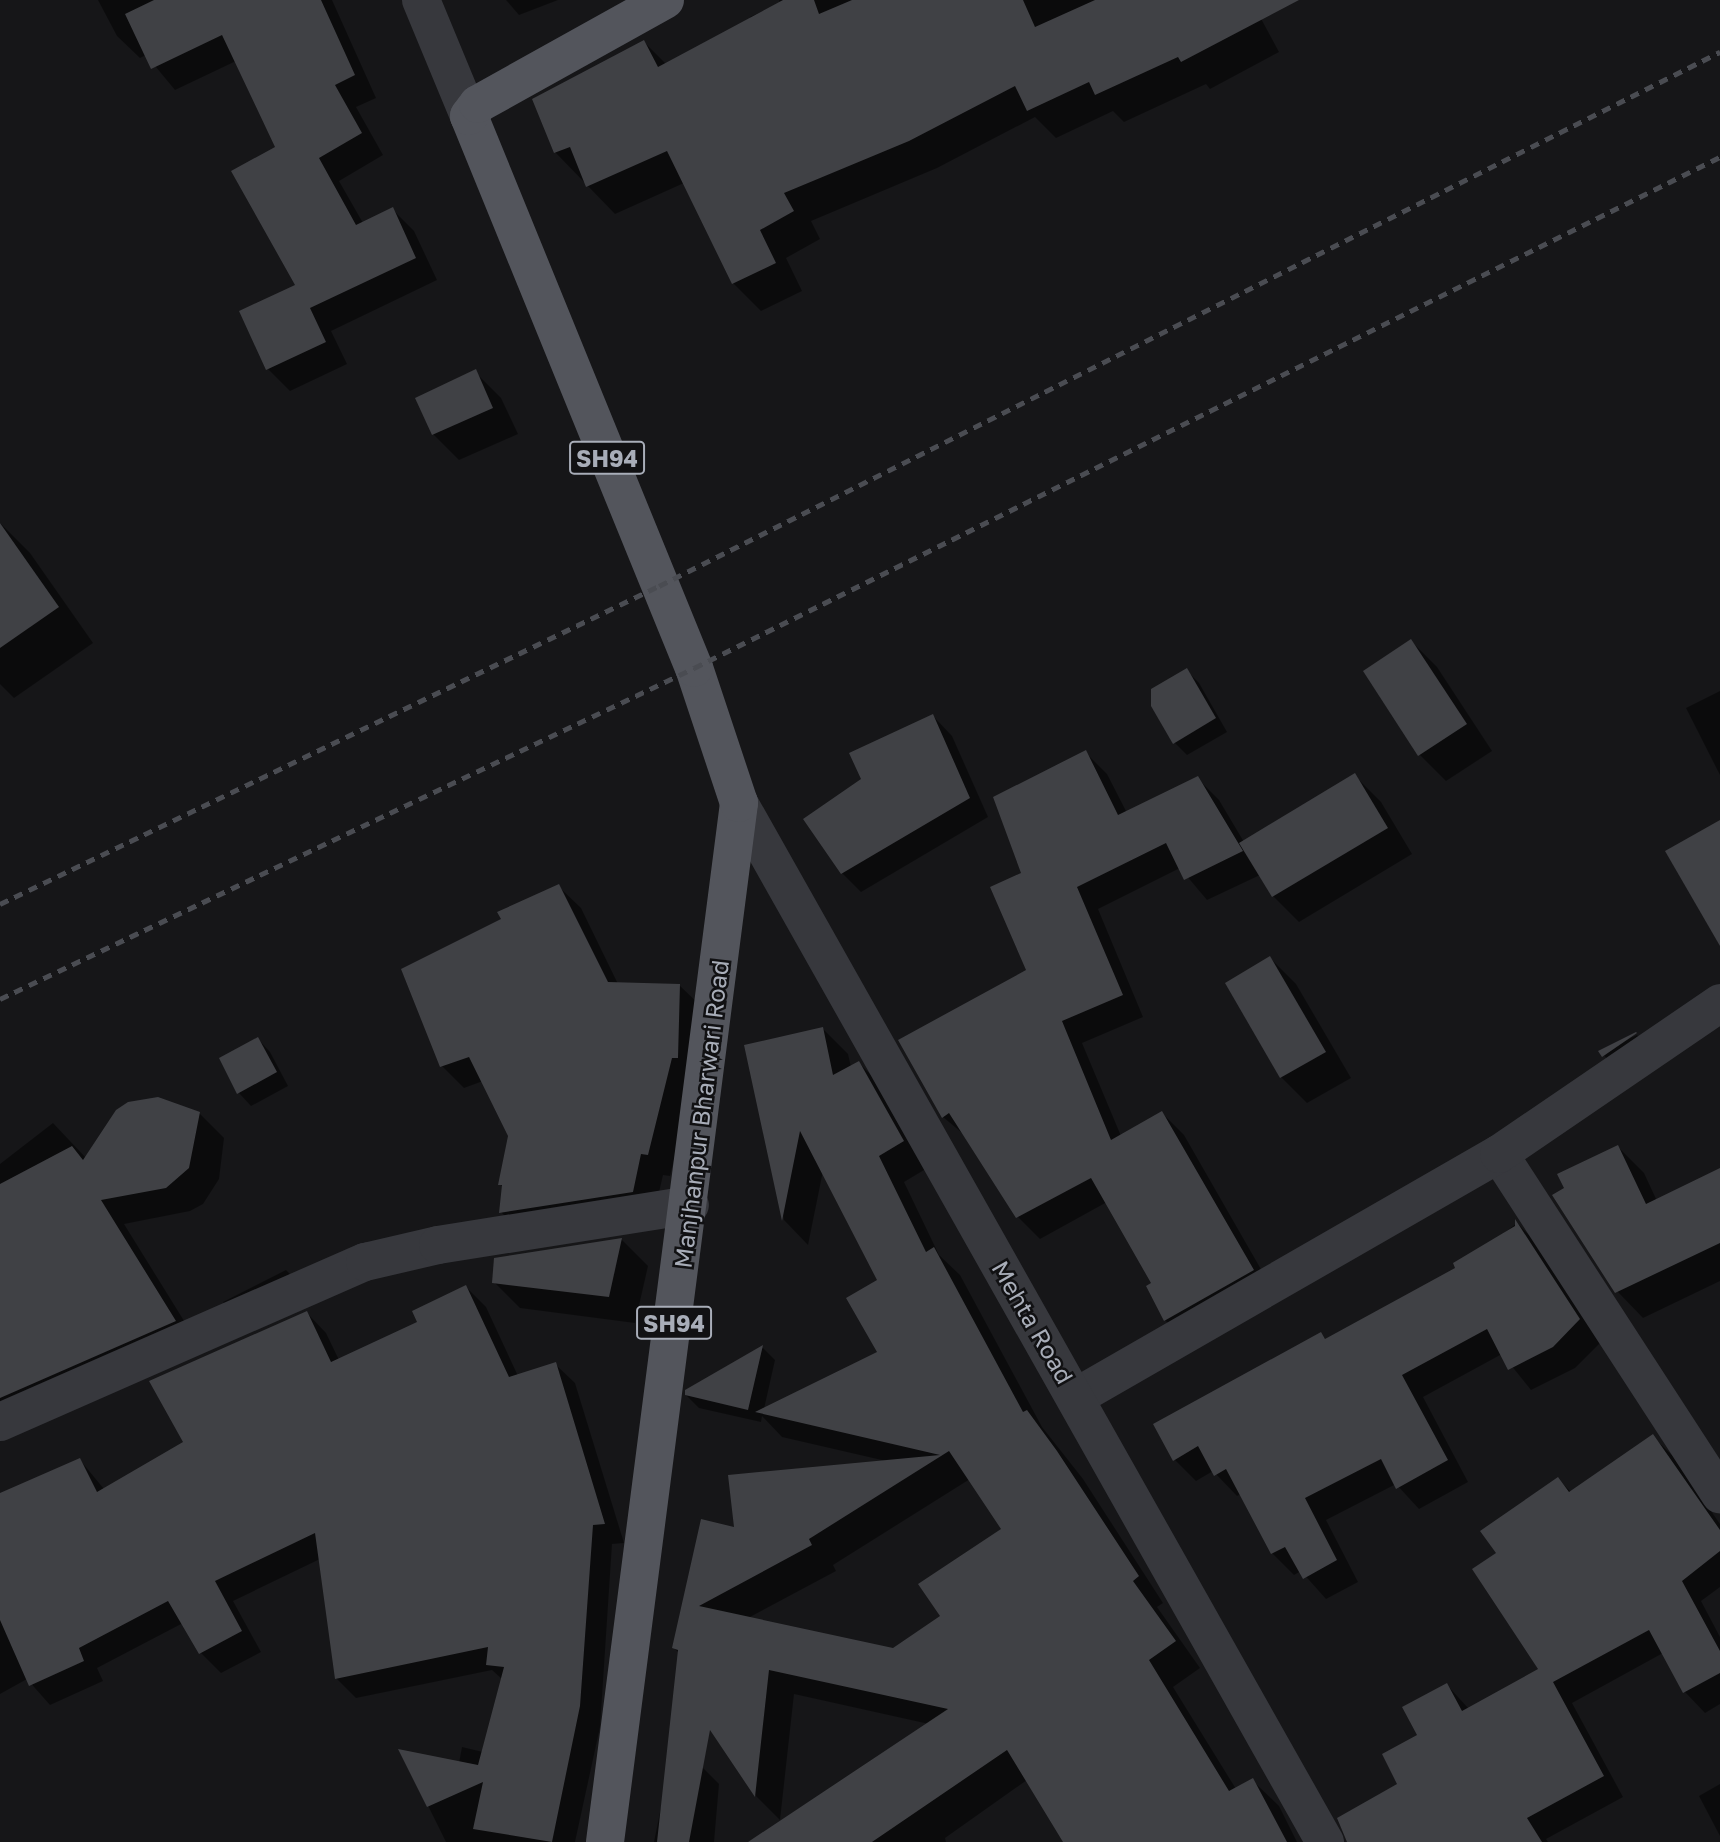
<!DOCTYPE html>
<style>
body{margin:0}
#map{position:relative;width:1720px;height:1842px;overflow:hidden;background:#161618;font-family:"Golos Text",sans-serif}
div>[style]{position:absolute}
.shadow>*{inset:0;background:#0007}
.building>*{inset:0;background:#404145}
.minor>*{height:38px;margin:-19px;padding:0 19px;transform-origin:19px;border-radius:19px;background:#37383d}
.tertiary>*{height:38px;margin:-19px;padding:0 19px;transform-origin:19px;border-radius:19px;background:#37383d}
.primary>*{height:38px;margin:-19px;padding:0 19px;transform-origin:19px;border-radius:19px;background:#53555c}
.rail>*{height:5px;margin-top:-2.5px;transform-origin:0;background:repeating-linear-gradient(90deg,#4a4c52 0 9px,transparent 0 16px)}
span{translate:-50% -50%;white-space:nowrap;text-align:center;line-height:1.15;-webkit-text-stroke:5px #111113;paint-order:stroke}
.shield-label span{padding:2px 5px;background:#111113;border:2px solid;border-radius:5px;-webkit-text-stroke-width:0}
.shield-label{font-size:23px;color:#a8adb8;font-weight:700}
.street-label{font-size:24px;color:#a8adb8}
</style>
<div id="map">
<div class="shadow">
<i style="clip-path:polygon(98px 0,332px 0,376px 98px,356px 107px,383px 155px,339px 181px,363px 223px,392px 209px,414px 231px,437px 280px,331px 331px,347px 364px,290px 391px,268px 369px,297px 286px,277px 147px,236px 61px,175px 90px,146px 55px,140px 58px,117px 36px)"></i>
<i style="clip-path:polygon(506px 0,558px 0,519px 15px)"></i>
<i style="clip-path:polygon(779px 0,1251px 0,1279px 52px,1210px 89px,1206px 84px,1124px 122px,1113px 111px,1056px 138px,1035px 117px,937px 168px,811px 221px,820px 239px,786px 258px,802px 291px,761px 311px,733px 283px,684px 183px,615px 214px,555px 152px,644px 42px,666px 64px,752px 21px,750px 17px,780px 3px)"></i>
<i style="clip-path:polygon(475px 372px,501px 398px,518px 434px,459px 460px,433px 434px)"></i>
<i style="clip-path:polygon(0 523px,30px 553px,93px 643px,14px 698px,0 684px)"></i>
<i style="clip-path:polygon(1411px 641px,1437px 667px,1492px 751px,1446px 781px,1420px 755px)"></i>
<i style="clip-path:polygon(1186px 670px,1199px 683px,1227px 732px,1187px 755px,1174px 742px)"></i>
<i style="clip-path:polygon(1720px 691px,1720px 775px,1686px 708px)"></i>
<i style="clip-path:polygon(933px 716px,952px 736px,988px 817px,861px 892px,842px 873px,863px 780px)"></i>
<i style="clip-path:polygon(1085px 752px,1107px 774px,1127px 813px,1197px 778px,1219px 800px,1244px 842px,1355px 776px,1381px 802px,1412px 854px,1299px 922px,1273px 896px,1260px 875px,1207px 900px,1180px 868px,1098px 909px,1143px 1017px,1082px 1043px,1121px 1136px,1162px 1113px,1184px 1135px,1274px 1292px,1187px 1342px,1165px 1320px,1153px 1284px,1107px 1202px,1040px 1239px,1018px 1217px,967px 1137px,943px 1117px,1028px 971px,1023px 874px)"></i>
<i style="clip-path:polygon(558px 886px,581px 908px,618px 984px,679px 985px,702px 1007px,694px 1080px,670px 1176px,663px 1175px,654px 1214px,523px 1234px,501px 1212px,504px 1188px,500px 1184px,510px 1136px,483px 1081px,464px 1088px,442px 1066px,503px 920px)"></i>
<i style="clip-path:polygon(1270px 958px,1296px 984px,1351px 1078px,1307px 1103px,1281px 1077px)"></i>
<i style="clip-path:polygon(evenodd,823px 1029px,848px 1054px,851px 1067px,859px 1063px,885px 1089px,929px 1167px,904px 1182px,939px 1255px,960px 1275px,1042px 1427px,1083px 1479px,1163px 1603px,1157px 1607px,1200px 1668px,1173px 1687px,1236px 1789px,1253px 1781px,1279px 1806px,1297px 1842px,1065px 1842px,1027px 1780px,945px 1838px,946px 1842px,787px 1842px,929px 1724px,794px 1694px,780px 1820px,756px 1796px,676px 1677px,679px 1653px,674px 1648px,736px 1529px,886px 1461px,782px 1437px,762px 1416px,761px 1422px,699px 1408px,686px 1395px,763px 1348px,775px 1360px,764px 1409px,879px 1353px,879px 1281px,823px 1171px,808px 1245px,784px 1220px,746px 1046px,823px 1029px,970px 1479px,1003px 1530px,942px 1616px,893px 1650px,748px 1618px,836px 1571px,833px 1565px,970px 1479px)"></i>
<i style="clip-path:polygon(1637px 1035px,1648px 1047px,1616px 1069px,1601px 1052px)"></i>
<i style="clip-path:polygon(258px 1039px,270px 1052px,288px 1086px,251px 1106px,239px 1093px)"></i>
<i style="clip-path:polygon(199px 1113px,224px 1138px,219px 1179px,203px 1204px,190px 1211px,124px 1224px,199px 1345px,0 1439px,0 1164px,53px 1123px,86px 1158px)"></i>
<i style="clip-path:polygon(1618px 1147px,1644px 1173px,1657px 1201px,1720px 1170px,1720px 1281px,1643px 1318px,1617px 1291px,1566px 1189px)"></i>
<i style="clip-path:polygon(1517px 1223px,1536px 1242px,1601px 1342px,1575px 1368px,1531px 1390px,1502px 1354px,1423px 1397px,1468px 1482px,1419px 1509px,1396px 1484px,1326px 1520px,1358px 1582px,1326px 1599px,1301px 1571px,1294px 1575px,1272px 1553px,1241px 1494px,1237px 1496px,1213px 1471px,1196px 1481px,1174px 1459px,1321px 1334px,1326px 1340px,1458px 1269px)"></i>
<i style="clip-path:polygon(622px 1240px,648px 1266px,635px 1323px,520px 1308px,494px 1282px,496px 1260px)"></i>
<i style="clip-path:polygon(286px 1270px,312px 1297px,247px 1327px,223px 1302px)"></i>
<i style="clip-path:polygon(466px 1287px,486px 1307px,518px 1376px,555px 1364px,575px 1383px,624px 1543px,612px 1544px,600px 1727px,575px 1842px,446px 1842px,401px 1751px,459px 1763px,462px 1747px,483px 1752px,503px 1680px,492px 1670px,356px 1698px,336px 1678px,320px 1559px,233px 1601px,261px 1652px,221px 1673px,201px 1653px,183px 1623px,97px 1668px,103px 1681px,50px 1705px,27px 1679px,0 1694px,0 1495px,80px 1460px,104px 1489px,185px 1443px,307px 1313px,326px 1333px,339px 1360px,419px 1323px)"></i>
<i style="clip-path:polygon(1652px 1436px,1673px 1456px,1720px 1524px,1720px 1587px,1701px 1601px,1720px 1637px,1720px 1704px,1705px 1713px,1685px 1692px,1663px 1653px,1572px 1703px,1623px 1797px,1546px 1839px,1548px 1842px,1368px 1842px,1447px 1685px,1469px 1709px,1541px 1669px,1498px 1553px,1558px 1479px,1571px 1492px)"></i>
<i style="clip-path:polygon(671px 1758px,697px 1762px,719px 1784px,714px 1842px,654px 1842px)"></i>
<i style="clip-path:polygon(1720px 1784px,1720px 1836px,1699px 1796px)"></i>
</div>
<div class="building">
<i style="clip-path:polygon(154px 0,321px 0,355px 75px,335px 85px,362px 133px,319px 158px,356px 225px,393px 207px,416px 258px,310px 308px,326px 342px,266px 370px,239px 311px,295px 285px,231px 171px,275px 147px,222px 35px,151px 69px,125px 14px)"></i>
<i style="clip-path:polygon(783px 0,814px 0,819px 14px,852px 0,1023px 0,1035px 27px,1095px 0,1299px 0,1181px 62px,1178px 57px,1095px 95px,1089px 82px,1027px 111px,1015px 86px,909px 141px,784px 193px,794px 211px,760px 230px,776px 263px,732px 284px,667px 151px,586px 187px,570px 147px,554px 153px,532px 99px,644px 40px,658px 67px)"></i>
<i style="clip-path:polygon(476px 369px,493px 408px,432px 435px,415px 398px)"></i>
<i style="clip-path:polygon(0 523px,59px 607px,0 648px)"></i>
<i style="clip-path:polygon(1411px 639px,1467px 724px,1418px 756px,1363px 671px)"></i>
<i style="clip-path:polygon(1187px 668px,1216px 718px,1173px 744px,1151px 706px,1151px 689px)"></i>
<i style="clip-path:polygon(933px 714px,970px 798px,841px 874px,803px 819px,861px 779px,849px 753px)"></i>
<i style="clip-path:polygon(1086px 750px,1118px 815px,1198px 776px,1243px 851px,1184px 880px,1166px 843px,1077px 887px,1123px 995px,1062px 1021px,1111px 1140px,1162px 1111px,1254px 1270px,1164px 1321px,1146px 1286px,1151px 1283px,1091px 1178px,1016px 1218px,949px 1113px,942px 1118px,898px 1040px,1026px 970px,990px 887px,1021px 873px,993px 797px)"></i>
<i style="clip-path:polygon(1355px 773px,1388px 828px,1272px 897px,1239px 843px)"></i>
<i style="clip-path:polygon(1720px 820px,1720px 946px,1665px 851px)"></i>
<i style="clip-path:polygon(559px 884px,608px 982px,680px 984px,678px 1058px,672px 1058px,648px 1155px,641px 1154px,633px 1192px,499px 1213px,502px 1185px,498px 1185px,508px 1136px,469px 1057px,440px 1067px,401px 969px,501px 919px,497px 912px)"></i>
<i style="clip-path:polygon(1270px 956px,1326px 1052px,1280px 1078px,1225px 983px)"></i>
<i style="clip-path:polygon(evenodd,823px 1027px,833px 1075px,859px 1061px,904px 1141px,879px 1156px,926px 1252px,934px 1247px,1023px 1412px,1027px 1410px,1057px 1451px,1139px 1576px,1133px 1581px,1176px 1641px,1149px 1660px,1229px 1791px,1253px 1778px,1287px 1842px,1063px 1842px,1007px 1750px,872px 1842px,748px 1842px,948px 1709px,769px 1670px,755px 1797px,710px 1730px,689px 1842px,657px 1842px,678px 1650px,672px 1648px,701px 1519px,734px 1527px,728px 1475px,940px 1455px,755px 1412px,877px 1352px,846px 1298px,877px 1280px,800px 1131px,782px 1221px,744px 1045px,823px 1027px,949px 1451px,1001px 1529px,918px 1584px,940px 1616px,893px 1648px,699px 1606px,812px 1545px,809px 1539px,949px 1451px)"></i>
<i style="clip-path:polygon(1636px 1032px,1637px 1033px,1602px 1057px,1598px 1051px)"></i>
<i style="clip-path:polygon(258px 1037px,277px 1072px,237px 1094px,219px 1058px)"></i>
<i style="clip-path:polygon(158px 1097px,200px 1112px,189px 1168px,166px 1188px,101px 1200px,176px 1321px,0 1398px,0 1184px,72px 1146px,83px 1160px,116px 1110px,128px 1102px)"></i>
<i style="clip-path:polygon(1618px 1145px,1646px 1204px,1720px 1168px,1720px 1243px,1615px 1293px,1552px 1195px,1564px 1188px,1557px 1174px)"></i>
<i style="clip-path:polygon(1515px 1219px,1580px 1319px,1553px 1347px,1508px 1370px,1487px 1329px,1402px 1375px,1448px 1460px,1396px 1489px,1381px 1459px,1305px 1498px,1337px 1560px,1303px 1579px,1285px 1547px,1271px 1554px,1226px 1469px,1214px 1476px,1198px 1446px,1173px 1461px,1153px 1424px,1321px 1332px,1325px 1339px,1455px 1268px,1453px 1263px,1515px 1226px)"></i>
<i style="clip-path:polygon(622px 1238px,609px 1297px,492px 1283px,494px 1258px)"></i>
<i style="clip-path:polygon(466px 1285px,509px 1377px,556px 1362px,605px 1524px,593px 1525px,580px 1706px,552px 1842px,473px 1829px,483px 1782px,427px 1807px,398px 1749px,478px 1765px,504px 1667px,486px 1665px,488px 1647px,335px 1679px,315px 1533px,215px 1581px,242px 1631px,199px 1654px,168px 1601px,79px 1648px,84px 1661px,29px 1686px,0 1620px,0 1493px,80px 1458px,97px 1492px,183px 1442px,149px 1381px,307px 1311px,331px 1362px,417px 1322px,412px 1311px)"></i>
<i style="clip-path:polygon(763px 1345px,748px 1410px,685px 1395px,685px 1390px)"></i>
<i style="clip-path:polygon(1653px 1434px,1720px 1530px,1720px 1551px,1682px 1581px,1720px 1651px,1720px 1673px,1683px 1693px,1649px 1630px,1553px 1682px,1604px 1776px,1527px 1818px,1542px 1842px,1347px 1842px,1337px 1818px,1397px 1784px,1382px 1754px,1417px 1735px,1402px 1707px,1447px 1683px,1462px 1711px,1538px 1669px,1472px 1569px,1496px 1553px,1480px 1531px,1558px 1477px,1569px 1492px)"></i>
</div>
<div class="minor">
<i style="left:1499px;top:1154px;width:406px;rotate:57deg"></i>
<i style="left:1076px;top:1397px;width:488px;rotate:-29.9deg"></i>
<i style="left:1499px;top:1154px;width:268px;rotate:-34.3deg"></i>
<i style="left:0;top:1422px;width:399px;rotate:-23.7deg"></i>
<i style="left:365px;top:1262px;width:75px;rotate:-13.1deg"></i>
<i style="left:438px;top:1245px;width:255px;rotate:-9deg"></i>
</div>
<div class="tertiary">
<i style="left:421px;top:0;width:126px;rotate:67.5deg"></i>
<i style="left:739px;top:803px;width:1193px;rotate:60.58deg"></i>
</div>
<div class="primary">
<i style="left:605px;top:1842px;width:1048px;rotate:-82.65deg"></i>
<i style="left:739px;top:803px;width:142px;rotate:-108.4deg"></i>
<i style="left:694px;top:668px;width:596px;rotate:-112.18deg"></i>
<i style="left:469px;top:116px;width:15px;rotate:-53deg"></i>
<i style="left:478px;top:104px;width:214px;rotate:-29.1deg"></i>
</div>
<div class="rail">
<i style="left:0;top:904px;width:732px;rotate:-25.76deg"></i>
<i style="left:659px;top:586px;width:1188px;rotate:-26.72deg"></i>
<i style="left:0;top:999px;width:769px;rotate:-25.5deg"></i>
<i style="left:694px;top:668px;width:1146px;rotate:-26.48deg"></i>
</div>
<div class="shield-label">
<span style="left:607px;top:458px">SH94</span>
<span style="left:674px;top:1323px">SH94</span>
</div>
<div class="street-label">
<span style="left:701px;top:1114px;rotate:-83deg">Manjhanpur Bharwari Road</span>
<span style="left:1033px;top:1322px;rotate:60deg">Mehta Road</span>
</div>
</div>
